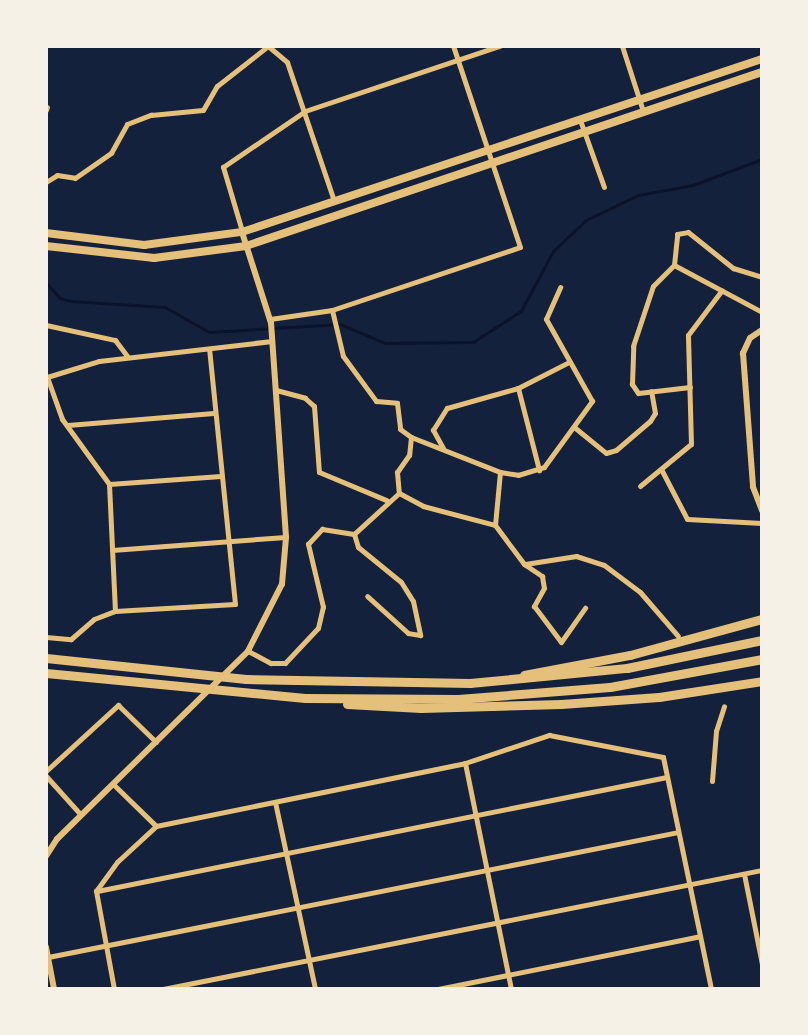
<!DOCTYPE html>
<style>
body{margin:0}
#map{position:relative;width:808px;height:1035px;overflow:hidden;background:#14213d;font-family:Inter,sans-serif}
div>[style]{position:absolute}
.stream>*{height:3px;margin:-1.5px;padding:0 1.5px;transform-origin:1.5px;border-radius:1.5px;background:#0b132b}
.minor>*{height:5px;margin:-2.5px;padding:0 2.5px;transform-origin:2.5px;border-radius:2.5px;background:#e5c07b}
.tertiary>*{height:6px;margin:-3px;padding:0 3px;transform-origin:3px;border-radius:3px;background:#e5c07b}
.primary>*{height:8px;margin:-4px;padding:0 4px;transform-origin:4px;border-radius:4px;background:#e5c07b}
.motorway>*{height:9px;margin:-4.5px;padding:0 4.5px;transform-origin:4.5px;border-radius:4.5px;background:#e5c07b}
span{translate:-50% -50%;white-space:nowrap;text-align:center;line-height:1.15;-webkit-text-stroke:6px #f6f1e7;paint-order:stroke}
.frame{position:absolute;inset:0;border:48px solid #f6f1e7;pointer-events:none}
</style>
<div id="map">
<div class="stream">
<i style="left:46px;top:283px;width:21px;rotate:47deg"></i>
<i style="left:60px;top:298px;width:11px;rotate:15deg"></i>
<i style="left:71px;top:301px;width:94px;rotate:3.7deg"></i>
<i style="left:165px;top:307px;width:51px;rotate:29.6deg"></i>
<i style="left:209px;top:332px;width:131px;rotate:-3.5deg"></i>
<i style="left:340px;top:324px;width:49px;rotate:22.9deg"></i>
<i style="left:385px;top:343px;width:88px;rotate:-0.7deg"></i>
<i style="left:473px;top:342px;width:57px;rotate:-32.9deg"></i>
<i style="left:521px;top:311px;width:68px;rotate:-61.9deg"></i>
<i style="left:553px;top:251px;width:45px;rotate:-43.2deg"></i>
<i style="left:586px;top:220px;width:58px;rotate:-25.7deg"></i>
<i style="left:638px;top:195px;width:56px;rotate:-10.3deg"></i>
<i style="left:693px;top:185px;width:74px;rotate:-20.6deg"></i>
</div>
<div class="minor">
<i style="left:268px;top:46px;width:25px;rotate:40deg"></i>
<i style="left:287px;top:62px;width:147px;rotate:71.3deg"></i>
<i style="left:622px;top:46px;width:68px;rotate:72.1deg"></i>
<i style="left:46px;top:110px;width:3px;rotate:-72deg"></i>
<i style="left:580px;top:120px;width:71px;rotate:70.3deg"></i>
<i style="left:46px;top:182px;width:13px;rotate:-32deg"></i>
<i style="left:57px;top:175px;width:18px;rotate:9deg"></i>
<i style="left:75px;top:178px;width:44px;rotate:-34.8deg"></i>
<i style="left:111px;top:153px;width:33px;rotate:-61deg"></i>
<i style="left:127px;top:124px;width:26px;rotate:-21deg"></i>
<i style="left:151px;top:115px;width:52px;rotate:-5.5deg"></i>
<i style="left:203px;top:110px;width:28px;rotate:-60deg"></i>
<i style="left:217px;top:86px;width:65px;rotate:-38.1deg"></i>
<i style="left:242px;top:231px;width:67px;rotate:-106.5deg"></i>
<i style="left:223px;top:167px;width:99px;rotate:-34.3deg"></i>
<i style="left:305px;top:111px;width:205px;rotate:-18.5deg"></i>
<i style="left:674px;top:265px;width:31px;rotate:-84deg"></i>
<i style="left:677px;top:234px;width:11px;rotate:-10deg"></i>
<i style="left:688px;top:232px;width:58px;rotate:38.7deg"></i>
<i style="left:733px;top:268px;width:30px;rotate:17deg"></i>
<i style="left:332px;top:310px;width:47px;rotate:76.6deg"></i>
<i style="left:343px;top:356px;width:56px;rotate:53.7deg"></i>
<i style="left:376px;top:401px;width:21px;rotate:5deg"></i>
<i style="left:397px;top:403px;width:26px;rotate:83deg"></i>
<i style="left:400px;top:429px;width:14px;rotate:36deg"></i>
<i style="left:411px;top:437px;width:18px;rotate:96deg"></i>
<i style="left:409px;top:455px;width:21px;rotate:125deg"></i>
<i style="left:397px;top:472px;width:21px;rotate:85deg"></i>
<i style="left:399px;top:493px;width:61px;rotate:137.7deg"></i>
<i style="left:270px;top:319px;width:63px;rotate:-8.3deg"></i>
<i style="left:332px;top:310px;width:198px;rotate:-18.5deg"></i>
<i style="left:520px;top:247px;width:212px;rotate:-108.4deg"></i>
<i style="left:46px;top:325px;width:71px;rotate:12.3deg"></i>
<i style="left:115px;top:340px;width:21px;rotate:53deg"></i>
<i style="left:47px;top:377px;width:45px;rotate:70.3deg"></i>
<i style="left:62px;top:419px;width:80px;rotate:54.1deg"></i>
<i style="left:109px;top:484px;width:127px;rotate:87.3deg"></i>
<i style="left:47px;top:377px;width:54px;rotate:-17.1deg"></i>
<i style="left:99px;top:361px;width:174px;rotate:-6.6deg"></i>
<i style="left:690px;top:387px;width:52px;rotate:173.4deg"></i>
<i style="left:638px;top:393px;width:11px;rotate:-124deg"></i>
<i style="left:632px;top:384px;width:38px;rotate:-88deg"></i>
<i style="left:633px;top:346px;width:63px;rotate:-71.6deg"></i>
<i style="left:653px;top:286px;width:30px;rotate:-45deg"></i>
<i style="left:674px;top:265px;width:100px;rotate:28.1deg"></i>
<i style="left:518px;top:388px;width:85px;rotate:75.6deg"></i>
<i style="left:276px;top:390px;width:30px;rotate:15deg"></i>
<i style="left:305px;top:398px;width:12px;rotate:42deg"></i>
<i style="left:314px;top:406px;width:66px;rotate:85.7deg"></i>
<i style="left:319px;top:472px;width:73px;rotate:22.7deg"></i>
<i style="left:68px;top:425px;width:146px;rotate:-4.7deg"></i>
<i style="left:574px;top:427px;width:41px;rotate:39.1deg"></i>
<i style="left:606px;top:453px;width:10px;rotate:-17deg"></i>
<i style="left:616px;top:450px;width:45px;rotate:-40.5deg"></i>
<i style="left:650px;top:421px;width:9px;rotate:-58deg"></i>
<i style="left:655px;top:413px;width:22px;rotate:-100deg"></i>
<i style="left:411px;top:437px;width:96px;rotate:21.5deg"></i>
<i style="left:500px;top:472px;width:18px;rotate:9deg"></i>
<i style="left:518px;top:475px;width:27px;rotate:-17deg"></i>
<i style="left:544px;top:467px;width:82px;rotate:-54deg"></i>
<i style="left:592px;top:401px;width:94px;rotate:-119.3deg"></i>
<i style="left:546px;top:319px;width:35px;rotate:-66deg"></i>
<i style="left:443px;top:448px;width:21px;rotate:-119deg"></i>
<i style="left:433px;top:430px;width:26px;rotate:-58deg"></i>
<i style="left:447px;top:408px;width:74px;rotate:-15.7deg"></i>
<i style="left:518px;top:388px;width:57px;rotate:-27deg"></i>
<i style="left:661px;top:469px;width:56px;rotate:62.5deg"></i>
<i style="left:687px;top:519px;width:75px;rotate:3.1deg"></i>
<i style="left:109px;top:484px;width:112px;rotate:-4.1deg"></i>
<i style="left:640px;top:486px;width:66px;rotate:-39.5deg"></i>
<i style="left:691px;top:444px;width:109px;rotate:-91.6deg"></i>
<i style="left:688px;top:335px;width:56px;rotate:-52.9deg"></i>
<i style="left:399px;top:493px;width:27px;rotate:28deg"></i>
<i style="left:423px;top:506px;width:74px;rotate:14.8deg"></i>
<i style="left:495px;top:525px;width:49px;rotate:53.4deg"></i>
<i style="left:524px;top:564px;width:22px;rotate:34deg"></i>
<i style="left:542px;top:576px;width:12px;rotate:81deg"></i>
<i style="left:544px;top:588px;width:21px;rotate:119deg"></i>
<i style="left:534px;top:606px;width:45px;rotate:53.1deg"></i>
<i style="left:561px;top:642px;width:42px;rotate:-54.8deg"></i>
<i style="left:495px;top:525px;width:53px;rotate:-84.6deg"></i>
<i style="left:112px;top:550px;width:174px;rotate:-4.3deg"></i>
<i style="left:525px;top:564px;width:52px;rotate:-8.9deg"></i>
<i style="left:576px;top:556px;width:29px;rotate:18deg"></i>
<i style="left:604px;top:565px;width:45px;rotate:36.9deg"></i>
<i style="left:640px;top:592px;width:58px;rotate:49.2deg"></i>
<i style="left:46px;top:637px;width:25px;rotate:5deg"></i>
<i style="left:71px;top:639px;width:30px;rotate:-41deg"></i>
<i style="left:94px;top:619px;width:22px;rotate:-21deg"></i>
<i style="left:115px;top:611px;width:120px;rotate:-3.3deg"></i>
<i style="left:235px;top:604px;width:255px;rotate:-95.8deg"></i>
<i style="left:248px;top:651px;width:26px;rotate:28deg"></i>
<i style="left:271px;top:663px;width:14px"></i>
<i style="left:285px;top:663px;width:48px;rotate:-46.7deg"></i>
<i style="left:318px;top:628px;width:22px;rotate:-77deg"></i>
<i style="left:323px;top:607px;width:65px;rotate:-103.4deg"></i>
<i style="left:308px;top:544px;width:21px;rotate:-47deg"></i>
<i style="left:322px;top:529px;width:32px;rotate:9deg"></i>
<i style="left:354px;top:534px;width:14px;rotate:73deg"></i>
<i style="left:358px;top:547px;width:55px;rotate:39.1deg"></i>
<i style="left:401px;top:582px;width:22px;rotate:58deg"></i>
<i style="left:413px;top:601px;width:35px;rotate:78deg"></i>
<i style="left:420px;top:635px;width:12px;rotate:-171deg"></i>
<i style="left:408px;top:633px;width:55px;rotate:-137.9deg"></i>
<i style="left:465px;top:763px;width:231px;rotate:78.5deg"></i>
<i style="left:46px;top:771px;width:98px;rotate:-42.5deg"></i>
<i style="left:118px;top:705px;width:53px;rotate:44.2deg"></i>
<i style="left:46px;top:776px;width:52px;rotate:48.1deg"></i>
<i style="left:712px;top:781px;width:50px;rotate:-85.4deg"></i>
<i style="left:716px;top:731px;width:26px;rotate:-72deg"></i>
<i style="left:113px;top:784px;width:60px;rotate:44.3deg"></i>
<i style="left:275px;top:802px;width:191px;rotate:77.9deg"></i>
<i style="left:744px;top:874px;width:92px;rotate:78.7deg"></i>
<i style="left:97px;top:891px;width:581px;rotate:-11.31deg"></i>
<i style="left:48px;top:957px;width:642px;rotate:-11.22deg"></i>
<i style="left:114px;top:989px;width:100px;rotate:-100.4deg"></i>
<i style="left:96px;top:891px;width:36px;rotate:-54deg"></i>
<i style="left:117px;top:862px;width:53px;rotate:-42.7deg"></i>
<i style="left:156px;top:826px;width:315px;rotate:-11.5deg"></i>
<i style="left:465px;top:763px;width:89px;rotate:-18.4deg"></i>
<i style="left:549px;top:735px;width:116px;rotate:10.9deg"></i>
<i style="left:663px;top:757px;width:237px;rotate:78.3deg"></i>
<i style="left:163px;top:989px;width:611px;rotate:-11.24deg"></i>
<i style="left:438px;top:989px;width:267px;rotate:-11.4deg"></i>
</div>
<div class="tertiary">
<i style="left:762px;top:330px;width:14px;rotate:146deg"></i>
<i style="left:750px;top:338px;width:17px;rotate:115deg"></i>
<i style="left:743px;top:353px;width:134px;rotate:85.7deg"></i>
<i style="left:753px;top:487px;width:25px;rotate:69deg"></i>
<i style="left:46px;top:856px;width:20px;rotate:-57deg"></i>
<i style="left:57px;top:839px;width:268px;rotate:-44.5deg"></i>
<i style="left:248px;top:651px;width:75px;rotate:-63.1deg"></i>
<i style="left:282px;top:584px;width:47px;rotate:-85.1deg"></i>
<i style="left:286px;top:537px;width:215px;rotate:-94deg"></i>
<i style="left:271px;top:323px;width:96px;rotate:-107.7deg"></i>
<i style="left:46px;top:947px;width:43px;rotate:79.2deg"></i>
</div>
<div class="primary">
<i style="left:46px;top:233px;width:99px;rotate:7deg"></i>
<i style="left:144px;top:245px;width:99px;rotate:-7.6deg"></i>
<i style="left:242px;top:232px;width:548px;rotate:-18.4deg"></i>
<i style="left:46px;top:246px;width:109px;rotate:6.3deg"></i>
<i style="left:154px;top:258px;width:93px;rotate:-7.4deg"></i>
<i style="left:246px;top:246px;width:545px;rotate:-18.63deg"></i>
</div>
<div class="motorway">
<i style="left:46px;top:658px;width:201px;rotate:6deg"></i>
<i style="left:246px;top:679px;width:224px;rotate:1deg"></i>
<i style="left:470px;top:683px;width:158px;rotate:-5.5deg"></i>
<i style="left:627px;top:668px;width:138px;rotate:-11.7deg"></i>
<i style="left:46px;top:673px;width:260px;rotate:5.5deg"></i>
<i style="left:305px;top:698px;width:153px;rotate:0.4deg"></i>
<i style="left:458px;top:699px;width:152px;rotate:-4.5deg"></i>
<i style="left:610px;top:687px;width:155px;rotate:-10.4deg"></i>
<i style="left:524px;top:675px;width:108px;rotate:-10.7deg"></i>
<i style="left:630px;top:655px;width:137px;rotate:-15.3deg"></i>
<i style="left:347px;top:704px;width:74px;rotate:3.1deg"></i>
<i style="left:421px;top:708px;width:140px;rotate:-1.6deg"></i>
<i style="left:561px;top:704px;width:98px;rotate:-4.1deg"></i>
<i style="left:659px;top:697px;width:104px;rotate:-8.8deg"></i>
</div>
<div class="frame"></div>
</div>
